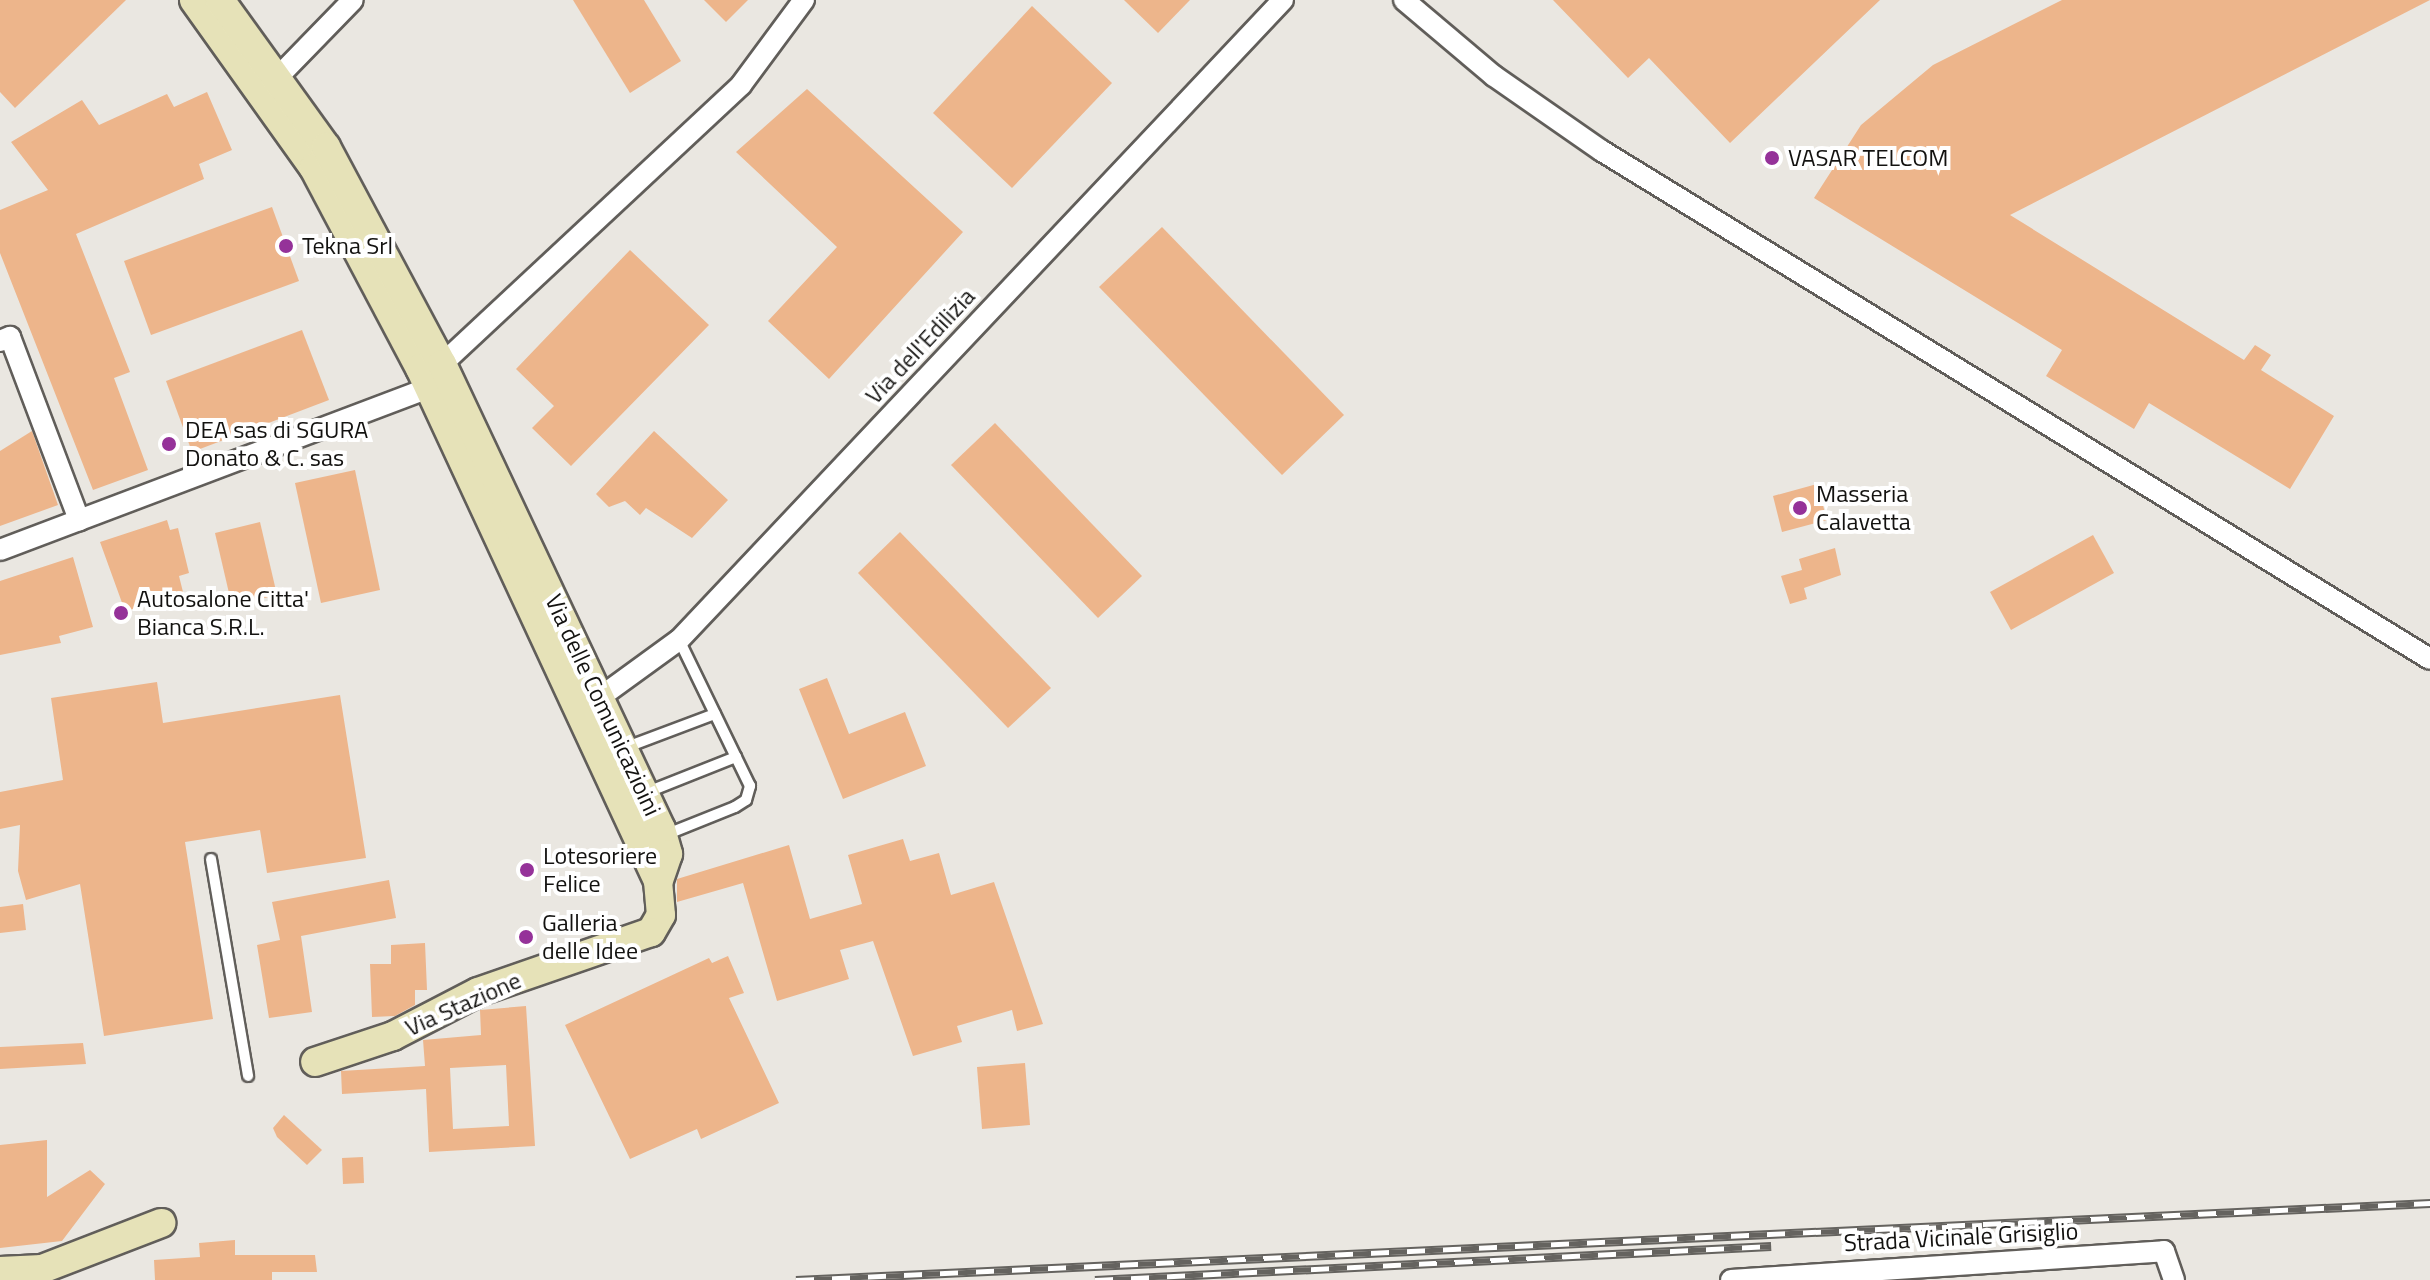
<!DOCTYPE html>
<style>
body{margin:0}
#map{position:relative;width:2430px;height:1280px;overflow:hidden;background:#eae7e1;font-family:"Titillium Web",sans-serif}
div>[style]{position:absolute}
.building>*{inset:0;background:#edb58b}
.roads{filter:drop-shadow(2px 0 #615e5a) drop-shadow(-2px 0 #615e5a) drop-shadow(0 2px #615e5a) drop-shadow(0 -2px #615e5a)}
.lane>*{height:10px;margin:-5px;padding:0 5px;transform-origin:5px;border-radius:5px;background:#fff}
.street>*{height:20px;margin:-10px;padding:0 10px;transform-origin:10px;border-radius:10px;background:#fff}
.secondary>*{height:28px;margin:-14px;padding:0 14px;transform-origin:14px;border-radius:14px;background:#e6e2b8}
.rail>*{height:9px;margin-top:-4.5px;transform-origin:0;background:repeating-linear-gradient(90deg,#fff 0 18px,#65635f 0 36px);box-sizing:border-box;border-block:2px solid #65635f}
.dots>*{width:22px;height:22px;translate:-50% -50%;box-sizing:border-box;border:4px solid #fff;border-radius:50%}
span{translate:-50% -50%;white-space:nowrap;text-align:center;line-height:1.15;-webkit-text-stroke:8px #fff;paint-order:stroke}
.poi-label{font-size:24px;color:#131210}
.left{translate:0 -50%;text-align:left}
.street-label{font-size:24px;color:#131210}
</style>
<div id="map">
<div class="building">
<i style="clip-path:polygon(0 0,126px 0,15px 108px,0 92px)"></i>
<i style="clip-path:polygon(573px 0,644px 0,681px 61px,630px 93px)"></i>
<i style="clip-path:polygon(704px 0,748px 0,726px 22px)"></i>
<i style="clip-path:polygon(1124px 0,1190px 0,1158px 33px)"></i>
<i style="clip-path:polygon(1553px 0,1880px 0,1730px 143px,1649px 58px,1628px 78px)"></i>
<i style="clip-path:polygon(2062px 0,2430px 0,2010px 215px,2244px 360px,2255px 345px,2271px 355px,2261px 370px,2334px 416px,2290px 489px,2149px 403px,2134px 429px,2046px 376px,2062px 350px,1814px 198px,1861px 125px,1933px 65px)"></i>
<i style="clip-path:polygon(1032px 6px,1112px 83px,1012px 188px,933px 113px)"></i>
<i style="clip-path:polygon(807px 89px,963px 232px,829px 379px,768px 321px,837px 247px,736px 152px)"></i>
<i style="clip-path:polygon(207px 92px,232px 150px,199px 164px,204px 179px,76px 234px,130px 372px,114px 378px,148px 470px,93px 490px,0 253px,0 210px,48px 190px,11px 142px,82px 100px,99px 125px,167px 94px,174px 107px)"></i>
<i style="clip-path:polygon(272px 207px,299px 281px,151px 335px,124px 261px)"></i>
<i style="clip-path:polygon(1162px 227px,1344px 415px,1282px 475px,1099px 287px)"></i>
<i style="clip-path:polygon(630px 250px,709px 325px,571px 466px,532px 428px,554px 406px,516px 369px)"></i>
<i style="clip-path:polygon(302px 330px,329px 400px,192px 452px,166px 381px)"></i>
<i style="clip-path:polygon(995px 423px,1142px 576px,1098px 618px,951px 465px)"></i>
<i style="clip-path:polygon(32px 431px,58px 505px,0 526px,0 451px)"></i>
<i style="clip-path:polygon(654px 431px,728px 500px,692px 538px,646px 508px,640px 515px,625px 501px,609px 507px,596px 494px)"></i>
<i style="clip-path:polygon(355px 470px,380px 590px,321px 603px,295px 483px)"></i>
<i style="clip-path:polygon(1817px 484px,1827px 520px,1782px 532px,1773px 496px)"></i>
<i style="clip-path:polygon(167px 520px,170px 530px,178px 528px,189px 573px,179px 576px,184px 596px,125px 611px,100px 542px)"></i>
<i style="clip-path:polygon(260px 522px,277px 595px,232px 606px,215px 533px)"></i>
<i style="clip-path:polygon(900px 532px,1051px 688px,1008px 728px,858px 573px)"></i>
<i style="clip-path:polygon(2093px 535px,2114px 573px,2011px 630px,1990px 592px)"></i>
<i style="clip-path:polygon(1835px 548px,1841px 575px,1804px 588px,1807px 599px,1790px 604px,1781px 576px,1802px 570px,1799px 559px)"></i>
<i style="clip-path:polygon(73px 557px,93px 627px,59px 636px,61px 643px,0 655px,0 581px)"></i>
<i style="clip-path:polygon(827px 678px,849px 734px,905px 712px,926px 766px,843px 799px,799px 689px)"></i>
<i style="clip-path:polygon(157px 682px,163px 723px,340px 695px,366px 858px,267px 873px,260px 830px,185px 842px,213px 1019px,104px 1036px,80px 884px,26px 900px,18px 871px,20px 825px,0 829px,0 792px,63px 780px,51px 698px)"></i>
<i style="clip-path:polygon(903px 839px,910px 861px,939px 853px,951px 895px,994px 882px,1043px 1024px,1017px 1031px,1012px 1010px,957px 1026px,962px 1042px,913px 1056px,873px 941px,840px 950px,849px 979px,777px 1001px,743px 883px,677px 902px,677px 879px,789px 845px,810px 919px,862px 904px,848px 855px)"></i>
<i style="clip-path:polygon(389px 880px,396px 918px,301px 936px,312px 1012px,269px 1018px,257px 945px,280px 940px,272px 902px)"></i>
<i style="clip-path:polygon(23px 904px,26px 930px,0 933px,0 907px)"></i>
<i style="clip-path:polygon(425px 943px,427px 990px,415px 990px,415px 1005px,395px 1016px,372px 1017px,370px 964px,391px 964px,391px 945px)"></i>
<i style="clip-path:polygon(728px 956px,744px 993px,729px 998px,779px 1103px,701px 1139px,697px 1129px,630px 1159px,565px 1025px,709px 958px,712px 963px)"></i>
<i style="clip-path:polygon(evenodd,526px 1006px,535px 1146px,429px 1152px,426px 1089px,342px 1094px,341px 1071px,425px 1066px,423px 1040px,481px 1035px,480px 1010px,526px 1006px,506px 1065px,509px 1126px,453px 1129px,450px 1068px,506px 1065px)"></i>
<i style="clip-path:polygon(83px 1043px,86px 1064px,0 1069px,0 1047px)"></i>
<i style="clip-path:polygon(1025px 1063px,1030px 1125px,982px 1129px,977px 1067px)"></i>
<i style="clip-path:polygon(284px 1115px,322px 1150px,307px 1165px,277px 1137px,273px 1128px)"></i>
<i style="clip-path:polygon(47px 1140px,47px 1197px,90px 1170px,105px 1184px,62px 1241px,0 1248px,0 1145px)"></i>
<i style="clip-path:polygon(363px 1157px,364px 1183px,343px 1184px,342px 1158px)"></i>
<i style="clip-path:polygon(235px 1240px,235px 1255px,315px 1255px,317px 1272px,272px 1272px,272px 1280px,155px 1280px,154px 1260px,200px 1257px,199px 1243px)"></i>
</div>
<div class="roads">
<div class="lane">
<i style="left:627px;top:747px;width:94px;rotate:-20.6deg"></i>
<i style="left:645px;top:793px;width:98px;rotate:-21.6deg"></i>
<i style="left:665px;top:835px;width:75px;rotate:-21.8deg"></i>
<i style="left:735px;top:807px;width:13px;rotate:-32deg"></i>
<i style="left:746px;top:800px;width:15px;rotate:-74deg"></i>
<i style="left:750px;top:786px;width:162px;rotate:-115.9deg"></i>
<i style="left:211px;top:859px;width:220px;rotate:80.3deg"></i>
</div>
<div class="street">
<i style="left:1404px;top:0;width:118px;rotate:40.2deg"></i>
<i style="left:1494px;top:76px;width:131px;rotate:34.8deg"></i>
<i style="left:1602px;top:151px;width:971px;rotate:31.53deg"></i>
<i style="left:278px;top:77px;width:107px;rotate:-45.8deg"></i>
<i style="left:0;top:341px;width:11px;rotate:-22deg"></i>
<i style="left:10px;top:337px;width:196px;rotate:69.3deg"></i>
<i style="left:442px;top:364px;width:409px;rotate:-43deg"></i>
<i style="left:741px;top:85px;width:106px;rotate:-53.5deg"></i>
<i style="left:0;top:550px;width:459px;rotate:-20.7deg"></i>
<i style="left:588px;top:706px;width:112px;rotate:-36deg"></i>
<i style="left:679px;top:640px;width:880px;rotate:-46.66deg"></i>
<i style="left:1731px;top:1280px;width:434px;rotate:-3.8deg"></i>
<i style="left:2164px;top:1251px;width:31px;rotate:71deg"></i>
</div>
<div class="secondary">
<i style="left:194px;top:0;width:206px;rotate:54.5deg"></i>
<i style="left:314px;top:168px;width:226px;rotate:62.1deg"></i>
<i style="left:420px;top:368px;width:566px;rotate:65.11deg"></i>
<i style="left:658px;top:881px;width:34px;rotate:85deg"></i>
<i style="left:661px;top:915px;width:20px;rotate:120deg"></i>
<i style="left:651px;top:932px;width:183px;rotate:160.9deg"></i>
<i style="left:478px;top:992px;width:96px;rotate:152.6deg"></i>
<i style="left:393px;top:1036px;width:82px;rotate:161.6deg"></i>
<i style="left:220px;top:0;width:181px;rotate:54.2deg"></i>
<i style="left:326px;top:147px;width:246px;rotate:61.9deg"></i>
<i style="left:442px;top:364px;width:514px;rotate:64.78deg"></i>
<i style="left:661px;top:829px;width:26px;rotate:74deg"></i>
<i style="left:668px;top:854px;width:28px;rotate:109deg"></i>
<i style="left:0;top:1271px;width:42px;rotate:-2.7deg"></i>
<i style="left:42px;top:1269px;width:128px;rotate:-21.1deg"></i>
</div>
</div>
<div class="rail">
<i style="left:796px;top:1280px;width:1636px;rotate:-2.7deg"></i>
<i style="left:1095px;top:1280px;width:677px;rotate:-2.88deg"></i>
</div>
<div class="dots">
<i style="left:1772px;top:158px;background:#953299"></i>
<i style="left:286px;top:246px;background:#953299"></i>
<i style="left:169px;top:444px;background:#953299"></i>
<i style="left:1800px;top:508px;background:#953299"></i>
<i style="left:121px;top:613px;background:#953299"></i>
<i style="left:527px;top:870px;background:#953299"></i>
<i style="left:526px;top:937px;background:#953299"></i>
</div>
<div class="poi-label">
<span class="left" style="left:1788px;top:158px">VASAR TELCOM</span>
<span class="left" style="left:302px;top:246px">Tekna Srl</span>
<span class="left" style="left:185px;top:444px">DEA sas di SGURA<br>Donato &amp; C. sas</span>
<span class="left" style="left:1816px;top:508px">Masseria<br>Calavetta</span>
<span class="left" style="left:137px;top:613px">Autosalone Citta'<br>Bianca S.R.L.</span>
<span class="left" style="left:543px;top:870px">Lotesoriere<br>Felice</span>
<span class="left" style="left:542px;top:937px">Galleria<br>delle Idee</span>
</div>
<div class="street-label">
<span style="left:920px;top:346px;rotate:-47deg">Via dell'Edilizia</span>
<span style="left:603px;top:705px;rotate:65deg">Via delle Comunicazioini</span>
<span style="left:463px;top:1004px;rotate:-24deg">Via Stazione</span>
<span style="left:1961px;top:1237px;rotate:-3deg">Strada Vicinale Grisiglio</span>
</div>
</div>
